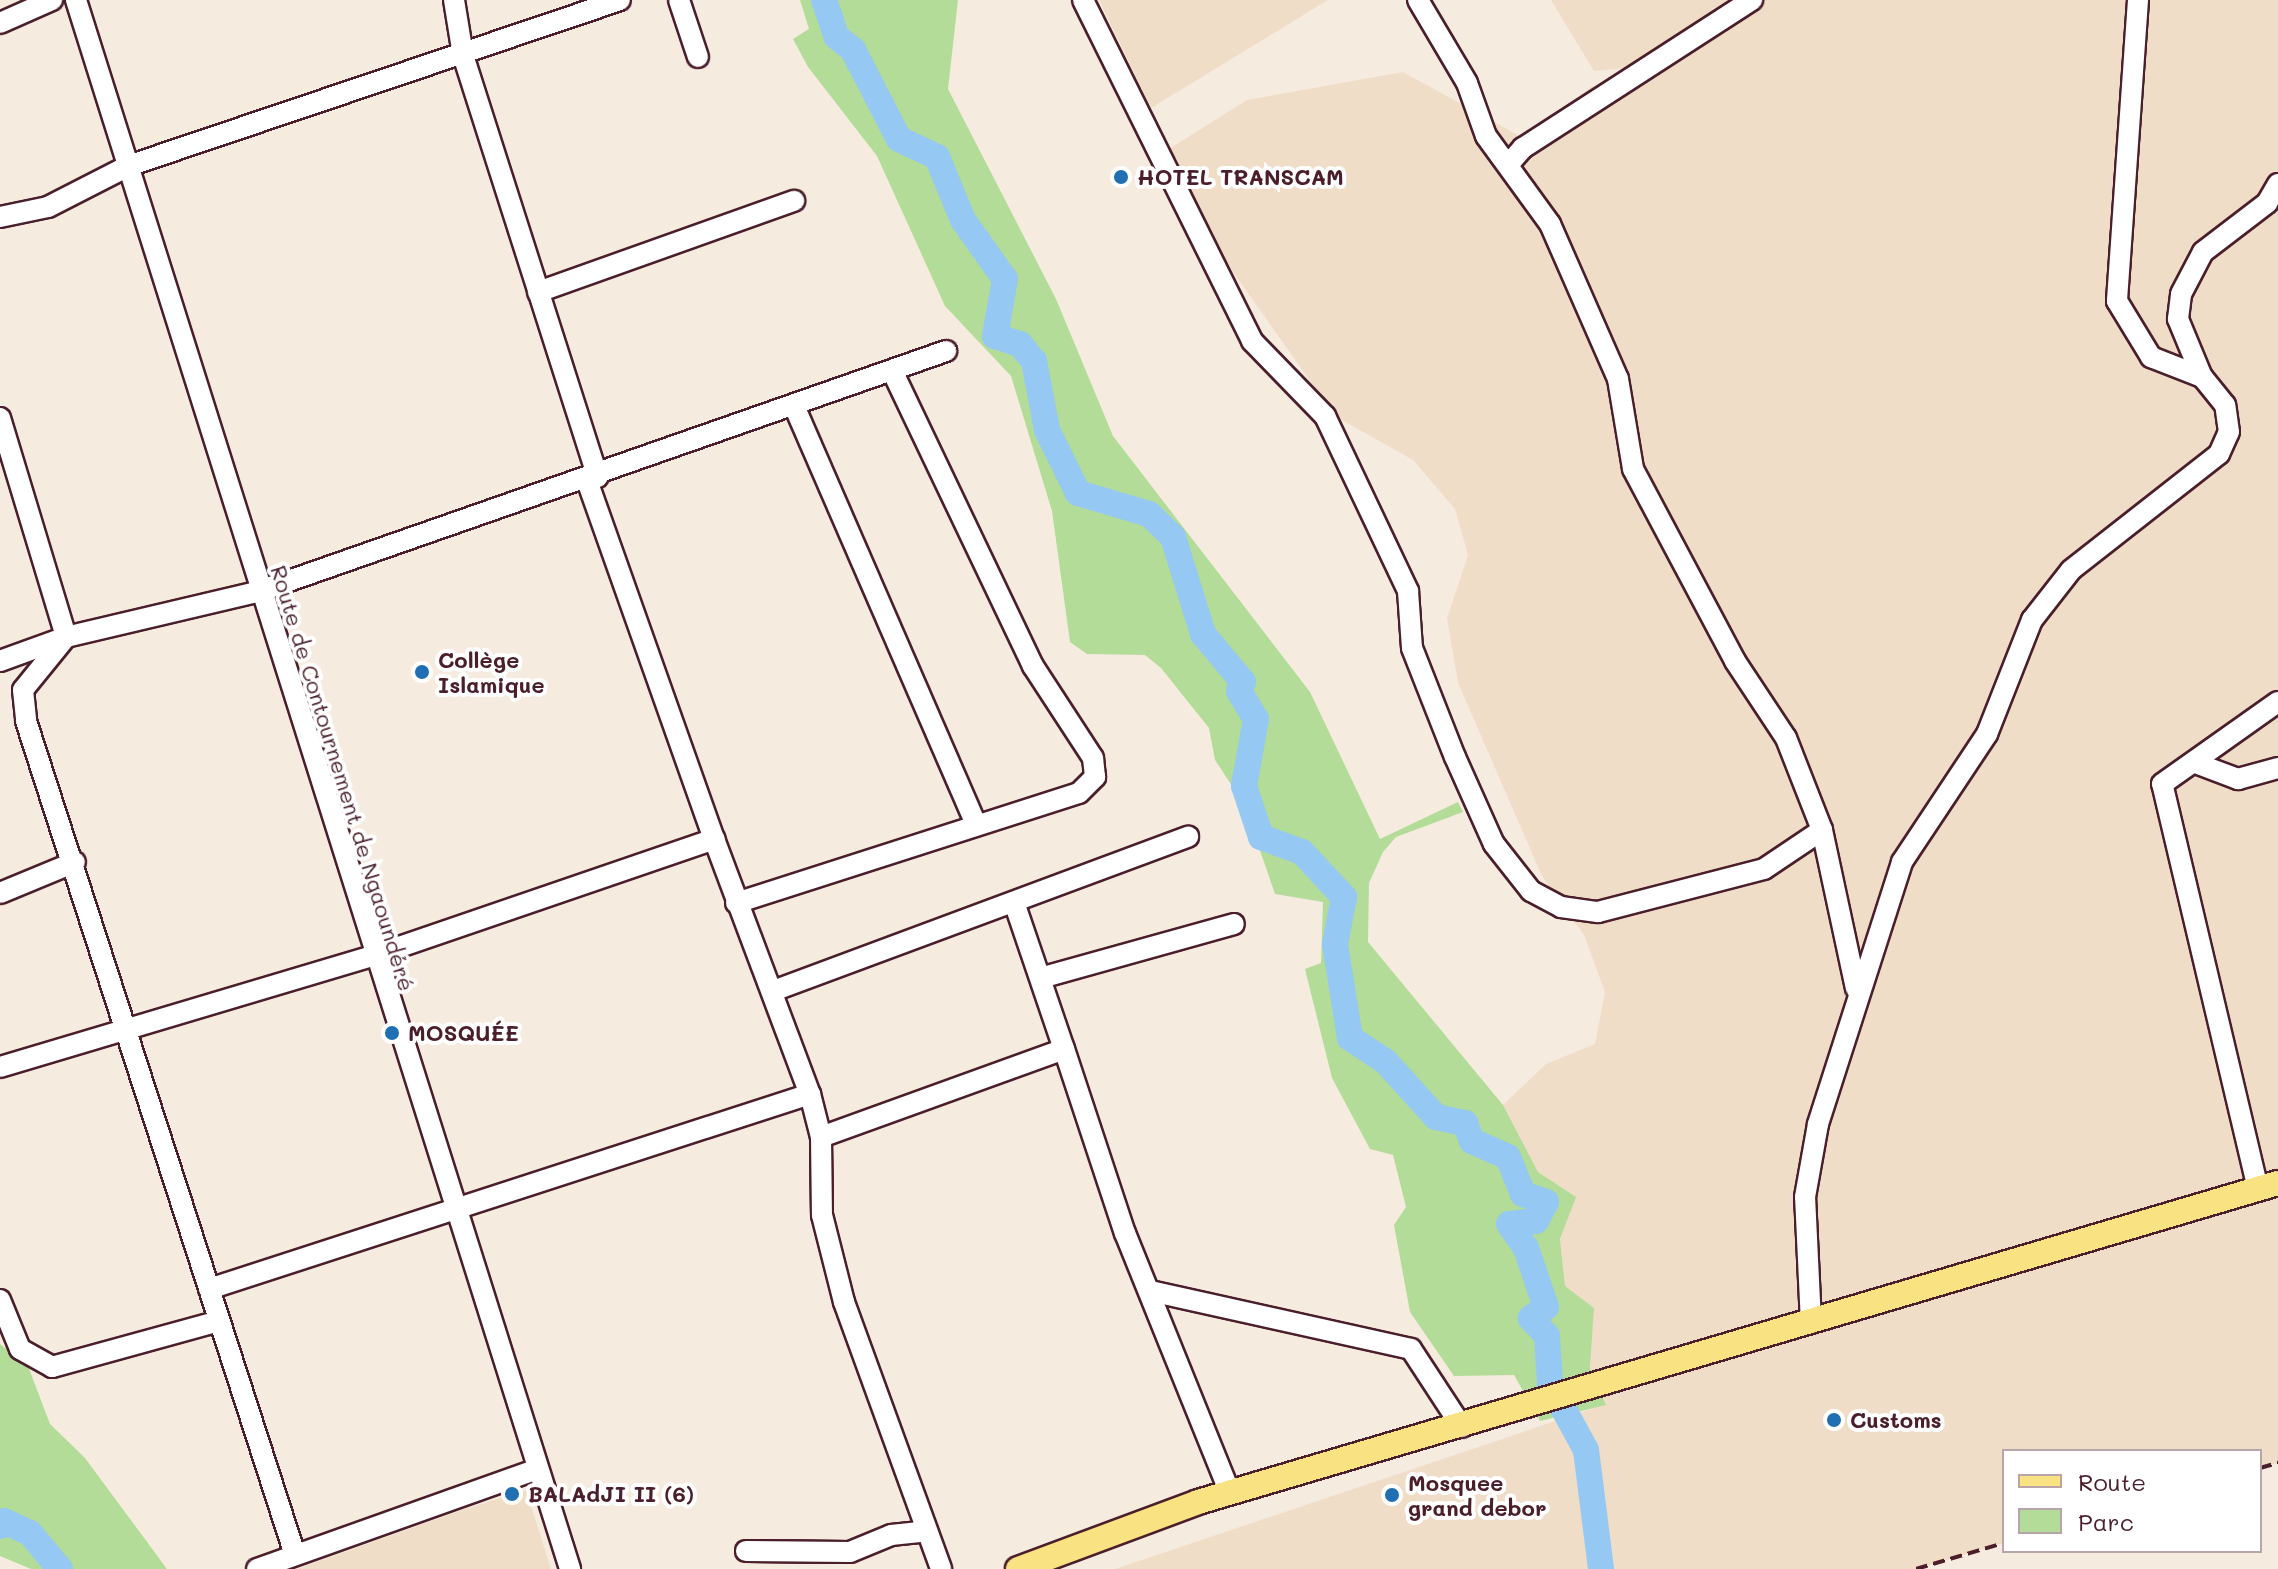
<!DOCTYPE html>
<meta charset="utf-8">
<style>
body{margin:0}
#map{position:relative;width:2278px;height:1569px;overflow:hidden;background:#f6ebdf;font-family:Mali,sans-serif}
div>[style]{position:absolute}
.built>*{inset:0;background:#f0ddc8}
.green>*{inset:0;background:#b3dc99}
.stream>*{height:4px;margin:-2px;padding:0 2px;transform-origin:2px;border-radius:2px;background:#95c8f2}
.river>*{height:26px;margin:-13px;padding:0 13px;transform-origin:13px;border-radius:13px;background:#95c8f2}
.roads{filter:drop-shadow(2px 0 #4a1f2b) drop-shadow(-2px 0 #4a1f2b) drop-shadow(0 2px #4a1f2b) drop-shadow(0 -2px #4a1f2b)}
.minor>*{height:20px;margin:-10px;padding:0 10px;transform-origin:10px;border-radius:10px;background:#fff}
.major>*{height:24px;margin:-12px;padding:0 12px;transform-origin:12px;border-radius:12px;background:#f8e281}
.rail>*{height:4px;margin-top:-2px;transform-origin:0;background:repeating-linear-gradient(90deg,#4a1f2b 0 12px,transparent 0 18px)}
.dots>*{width:22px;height:22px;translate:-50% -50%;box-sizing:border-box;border:4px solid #fff;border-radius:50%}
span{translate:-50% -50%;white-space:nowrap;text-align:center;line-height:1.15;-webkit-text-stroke:8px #fff;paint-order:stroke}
.poi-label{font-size:22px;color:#4a1f2b;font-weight:700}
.left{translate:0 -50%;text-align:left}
.street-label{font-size:22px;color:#4a1f2b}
.legend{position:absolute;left:2002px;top:1449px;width:260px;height:104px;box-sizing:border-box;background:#fff;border:2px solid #b7a5aa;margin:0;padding:10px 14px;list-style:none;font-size:24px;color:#4a1f2b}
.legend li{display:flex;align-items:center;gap:16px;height:40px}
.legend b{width:40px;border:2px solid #b7a5aa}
</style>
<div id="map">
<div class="built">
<i style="clip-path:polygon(1099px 0,1328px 0,1151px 108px)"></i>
<i style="clip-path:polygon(1551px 0,1732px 0,1628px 68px,1594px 71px)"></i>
<i style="clip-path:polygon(1756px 0,2278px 0,2278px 1463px,2260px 1468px,2260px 1451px,2004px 1451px,2004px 1543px,1916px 1569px,1115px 1569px,1606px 1404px,1590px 1368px,1594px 1308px,1565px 1287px,1560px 1239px,1575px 1197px,1538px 1172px,1503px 1105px,1546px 1064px,1595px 1044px,1605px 992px,1584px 935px,1542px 876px,1458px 683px,1447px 618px,1468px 555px,1455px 509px,1413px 460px,1335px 416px,1221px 255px,1169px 149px,1247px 100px,1403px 72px,1525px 139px,1591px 87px,1644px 74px)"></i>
<i style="clip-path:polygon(526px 1490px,551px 1569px,297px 1569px,465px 1509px)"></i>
</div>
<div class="green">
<i style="clip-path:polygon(800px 0,958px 0,948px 89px,1056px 299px,1113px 436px,1310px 692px,1380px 839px,1458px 802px,1463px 812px,1396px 837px,1383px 852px,1369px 883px,1368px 942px,1503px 1105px,1538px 1172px,1576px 1197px,1560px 1239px,1565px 1286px,1594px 1308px,1590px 1368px,1606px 1405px,1540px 1421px,1514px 1375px,1454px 1376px,1410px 1312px,1394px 1225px,1406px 1207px,1393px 1155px,1370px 1149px,1332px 1078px,1305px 969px,1321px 963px,1323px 902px,1275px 894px,1244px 804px,1215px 760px,1209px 728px,1161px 668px,1145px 655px,1087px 654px,1070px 642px,1052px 511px,1011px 376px,945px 306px,877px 156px,808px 67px,793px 39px,809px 29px)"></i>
<i style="clip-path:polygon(0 1344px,28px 1366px,50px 1424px,85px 1458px,167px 1569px,31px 1569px,0 1556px)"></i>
</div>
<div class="stream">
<i style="left:0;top:1525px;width:6px;rotate:-45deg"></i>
</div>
<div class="river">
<i style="left:824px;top:0;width:39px;rotate:71deg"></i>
<i style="left:837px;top:37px;width:21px;rotate:39deg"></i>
<i style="left:853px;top:50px;width:100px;rotate:62.7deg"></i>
<i style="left:899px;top:139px;width:42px;rotate:25.3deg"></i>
<i style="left:937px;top:157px;width:68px;rotate:67.6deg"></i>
<i style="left:963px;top:220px;width:72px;rotate:54.6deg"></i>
<i style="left:1005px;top:279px;width:58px;rotate:100deg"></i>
<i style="left:995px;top:336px;width:26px;rotate:18deg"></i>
<i style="left:1020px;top:344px;width:22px;rotate:51deg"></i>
<i style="left:1034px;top:361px;width:70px;rotate:79.3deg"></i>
<i style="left:1047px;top:430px;width:70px;rotate:63.8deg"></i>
<i style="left:1078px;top:493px;width:74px;rotate:16.5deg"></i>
<i style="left:1149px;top:514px;width:33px;rotate:44deg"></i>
<i style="left:1173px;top:537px;width:102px;rotate:72.8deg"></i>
<i style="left:1203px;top:634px;width:62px;rotate:50.2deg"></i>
<i style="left:1243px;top:682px;width:10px;rotate:114deg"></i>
<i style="left:1239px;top:691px;width:33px;rotate:59deg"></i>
<i style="left:1256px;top:719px;width:68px;rotate:100.2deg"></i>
<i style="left:1244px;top:786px;width:54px;rotate:71.6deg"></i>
<i style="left:1261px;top:837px;width:44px;rotate:20.1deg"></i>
<i style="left:1302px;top:852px;width:62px;rotate:47deg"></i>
<i style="left:1344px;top:897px;width:48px;rotate:100.8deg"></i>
<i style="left:1335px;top:944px;width:95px;rotate:80.9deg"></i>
<i style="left:1350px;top:1038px;width:42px;rotate:33.3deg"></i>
<i style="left:1385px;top:1061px;width:76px;rotate:47.7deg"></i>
<i style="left:1436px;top:1117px;width:30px;rotate:12deg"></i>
<i style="left:1465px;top:1123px;width:19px;rotate:69deg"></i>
<i style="left:1472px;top:1141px;width:39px;rotate:24deg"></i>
<i style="left:1508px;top:1157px;width:40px;rotate:68deg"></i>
<i style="left:1523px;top:1194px;width:24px;rotate:19deg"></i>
<i style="left:1546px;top:1202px;width:21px;rotate:118deg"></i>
<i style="left:1536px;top:1221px;width:27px;rotate:174deg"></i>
<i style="left:1509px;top:1224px;width:29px;rotate:55deg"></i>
<i style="left:1526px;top:1248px;width:62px;rotate:71.3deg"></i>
<i style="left:1546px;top:1307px;width:19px;rotate:144deg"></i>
<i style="left:1531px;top:1318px;width:24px;rotate:48deg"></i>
<i style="left:1547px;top:1336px;width:48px;rotate:86.4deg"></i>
<i style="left:1550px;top:1384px;width:75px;rotate:61.4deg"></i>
<i style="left:1586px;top:1450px;width:120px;rotate:82.8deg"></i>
<i style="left:0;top:1526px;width:6px;rotate:-51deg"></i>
<i style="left:4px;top:1521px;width:29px;rotate:25deg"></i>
<i style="left:30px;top:1533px;width:47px;rotate:50.2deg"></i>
</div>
<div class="roads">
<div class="minor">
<i style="left:76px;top:0;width:1645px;rotate:72.52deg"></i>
<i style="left:454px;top:0;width:56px;rotate:80.7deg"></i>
<i style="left:463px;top:55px;width:443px;rotate:72.3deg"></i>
<i style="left:679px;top:0;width:60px;rotate:71.6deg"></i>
<i style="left:1083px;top:0;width:381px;rotate:63.6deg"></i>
<i style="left:1252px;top:341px;width:105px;rotate:45.8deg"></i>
<i style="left:1325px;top:416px;width:194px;rotate:64.6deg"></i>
<i style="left:1408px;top:591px;width:57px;rotate:86deg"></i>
<i style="left:1412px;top:648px;width:117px;rotate:68.5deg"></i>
<i style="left:1455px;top:757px;width:95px;rotate:65.9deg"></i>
<i style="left:1494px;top:844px;width:60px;rotate:51.8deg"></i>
<i style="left:1531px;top:891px;width:34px;rotate:28deg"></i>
<i style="left:1561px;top:907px;width:37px;rotate:8deg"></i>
<i style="left:1598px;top:912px;width:171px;rotate:-14.5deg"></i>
<i style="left:1764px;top:869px;width:70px;rotate:-33.9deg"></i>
<i style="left:1418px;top:0;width:96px;rotate:59.4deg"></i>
<i style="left:1467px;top:83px;width:56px;rotate:70.3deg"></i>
<i style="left:1486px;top:136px;width:109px;rotate:54deg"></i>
<i style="left:1550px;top:224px;width:169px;rotate:66.3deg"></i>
<i style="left:1618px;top:379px;width:91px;rotate:80.5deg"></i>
<i style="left:1633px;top:469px;width:217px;rotate:62deg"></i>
<i style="left:1735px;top:661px;width:92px;rotate:56.5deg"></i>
<i style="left:1786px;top:738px;width:99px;rotate:68.6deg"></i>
<i style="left:1822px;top:830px;width:162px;rotate:77.9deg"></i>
<i style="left:2138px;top:0;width:302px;rotate:94deg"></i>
<i style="left:2117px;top:301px;width:66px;rotate:58.7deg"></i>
<i style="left:2151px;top:357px;width:55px;rotate:21.4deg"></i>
<i style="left:0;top:23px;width:57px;rotate:-23.9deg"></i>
<i style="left:1508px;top:165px;width:23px;rotate:-49deg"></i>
<i style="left:1523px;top:148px;width:273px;rotate:-32.9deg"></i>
<i style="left:0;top:217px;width:49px;rotate:-11.8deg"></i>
<i style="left:48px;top:207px;width:90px;rotate:-27.1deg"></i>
<i style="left:128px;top:166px;width:519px;rotate:-18.64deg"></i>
<i style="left:538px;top:292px;width:272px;rotate:-19.6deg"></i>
<i style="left:795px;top:408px;width:451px;rotate:66.5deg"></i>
<i style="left:0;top:418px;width:229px;rotate:73.2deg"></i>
<i style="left:66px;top:637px;width:68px;rotate:129.1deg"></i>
<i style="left:23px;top:690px;width:31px;rotate:84deg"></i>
<i style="left:26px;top:721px;width:876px;rotate:72.12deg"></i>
<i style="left:0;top:661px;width:70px;rotate:-20deg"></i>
<i style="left:66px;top:637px;width:199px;rotate:-13.3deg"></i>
<i style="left:260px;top:591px;width:727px;rotate:-19.28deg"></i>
<i style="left:2198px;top:764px;width:43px;rotate:20.6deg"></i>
<i style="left:2238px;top:779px;width:41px;rotate:-15.4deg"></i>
<i style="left:714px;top:839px;width:272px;rotate:69.4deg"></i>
<i style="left:0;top:893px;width:81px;rotate:-22.5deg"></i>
<i style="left:736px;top:903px;width:360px;rotate:-17.8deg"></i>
<i style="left:1079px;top:793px;width:23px;rotate:-45deg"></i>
<i style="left:1095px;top:777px;width:19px;rotate:-96deg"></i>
<i style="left:1093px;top:758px;width:110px;rotate:-123.1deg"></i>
<i style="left:1033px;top:666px;width:327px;rotate:-115.5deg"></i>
<i style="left:1044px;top:977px;width:197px;rotate:-15.6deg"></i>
<i style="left:773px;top:991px;width:443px;rotate:-20.4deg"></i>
<i style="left:1064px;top:1049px;width:194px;rotate:71.7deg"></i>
<i style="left:1125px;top:1233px;width:280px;rotate:68deg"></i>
<i style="left:0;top:1067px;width:389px;rotate:-16.6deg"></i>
<i style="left:373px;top:956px;width:361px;rotate:-18.9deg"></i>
<i style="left:714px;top:839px;width:380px;rotate:-109.5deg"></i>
<i style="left:821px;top:1137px;width:258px;rotate:-19.9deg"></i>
<i style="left:1064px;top:1049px;width:152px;rotate:-108.8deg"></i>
<i style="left:2258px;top:1189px;width:416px;rotate:-103.3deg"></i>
<i style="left:2162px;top:784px;width:142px;rotate:-35.3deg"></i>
<i style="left:209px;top:1289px;width:632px;rotate:-17.98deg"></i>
<i style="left:810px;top:1094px;width:44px;rotate:75.7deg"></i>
<i style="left:821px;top:1137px;width:78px;rotate:89.3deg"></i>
<i style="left:822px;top:1215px;width:90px;rotate:75.8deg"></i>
<i style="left:844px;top:1302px;width:284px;rotate:70deg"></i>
<i style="left:1150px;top:1291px;width:267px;rotate:12.5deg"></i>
<i style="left:1411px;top:1349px;width:93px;rotate:56.8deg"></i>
<i style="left:0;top:1300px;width:53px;rotate:67.8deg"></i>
<i style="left:20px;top:1349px;width:37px;rotate:29deg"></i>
<i style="left:52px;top:1367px;width:173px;rotate:-15.4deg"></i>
<i style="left:1811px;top:1323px;width:126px;rotate:-92.7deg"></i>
<i style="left:1805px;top:1197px;width:74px;rotate:-79.9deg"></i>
<i style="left:1818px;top:1124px;width:275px;rotate:-72.2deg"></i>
<i style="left:1902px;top:862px;width:154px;rotate:-56.4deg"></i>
<i style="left:1987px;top:734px;width:123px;rotate:-68.5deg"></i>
<i style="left:2032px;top:620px;width:63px;rotate:-52deg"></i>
<i style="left:2071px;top:570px;width:188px;rotate:-38.1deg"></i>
<i style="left:2219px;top:454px;width:24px;rotate:-66deg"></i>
<i style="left:2229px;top:432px;width:27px;rotate:-98deg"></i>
<i style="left:2225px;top:405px;width:36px;rotate:-129deg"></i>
<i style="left:2202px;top:377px;width:63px;rotate:-112.5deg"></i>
<i style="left:2178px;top:319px;width:25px;rotate:-83deg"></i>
<i style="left:2181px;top:294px;width:47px;rotate:-62.4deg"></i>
<i style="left:2203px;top:252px;width:81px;rotate:-37.4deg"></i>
<i style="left:2267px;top:203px;width:22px;rotate:-60deg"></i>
<i style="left:746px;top:1551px;width:104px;rotate:0.6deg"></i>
<i style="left:850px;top:1552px;width:44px;rotate:-22.5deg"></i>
<i style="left:891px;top:1535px;width:36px;rotate:-6deg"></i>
<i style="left:257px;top:1569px;width:298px;rotate:-19.6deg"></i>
</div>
<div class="major">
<i style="left:1018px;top:1569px;width:192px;rotate:-20.4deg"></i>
<i style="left:1198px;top:1502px;width:1126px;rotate:-16.46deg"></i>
</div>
</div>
<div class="rail">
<i style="left:2260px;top:1468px;width:19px;rotate:-16deg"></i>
<i style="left:1916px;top:1569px;width:92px;rotate:-16.5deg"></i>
</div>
<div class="dots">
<i style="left:1121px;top:177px;background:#1f6fb2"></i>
<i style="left:422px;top:672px;background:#1f6fb2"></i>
<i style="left:392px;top:1033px;background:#1f6fb2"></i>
<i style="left:1834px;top:1420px;background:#1f6fb2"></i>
<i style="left:512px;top:1494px;background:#1f6fb2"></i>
<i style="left:1392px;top:1495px;background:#1f6fb2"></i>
</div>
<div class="poi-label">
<span class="left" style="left:1137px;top:177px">HOTEL TRANSCAM</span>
<span class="left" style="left:438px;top:672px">Collège<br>Islamique</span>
<span class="left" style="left:408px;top:1033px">MOSQUÉE</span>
<span class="left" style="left:1850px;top:1420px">Customs</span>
<span class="left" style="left:1408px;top:1495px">Mosquee<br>grand debor</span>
<span class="left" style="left:528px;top:1494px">BALAdJI II (6)</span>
</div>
<div class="street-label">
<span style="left:343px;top:778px;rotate:73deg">Route de Contournement de Ngaoundéré</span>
</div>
<ul class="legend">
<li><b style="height:10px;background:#f8e281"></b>Route</li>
<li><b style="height:22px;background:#b3dc99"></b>Parc</li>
</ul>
</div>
